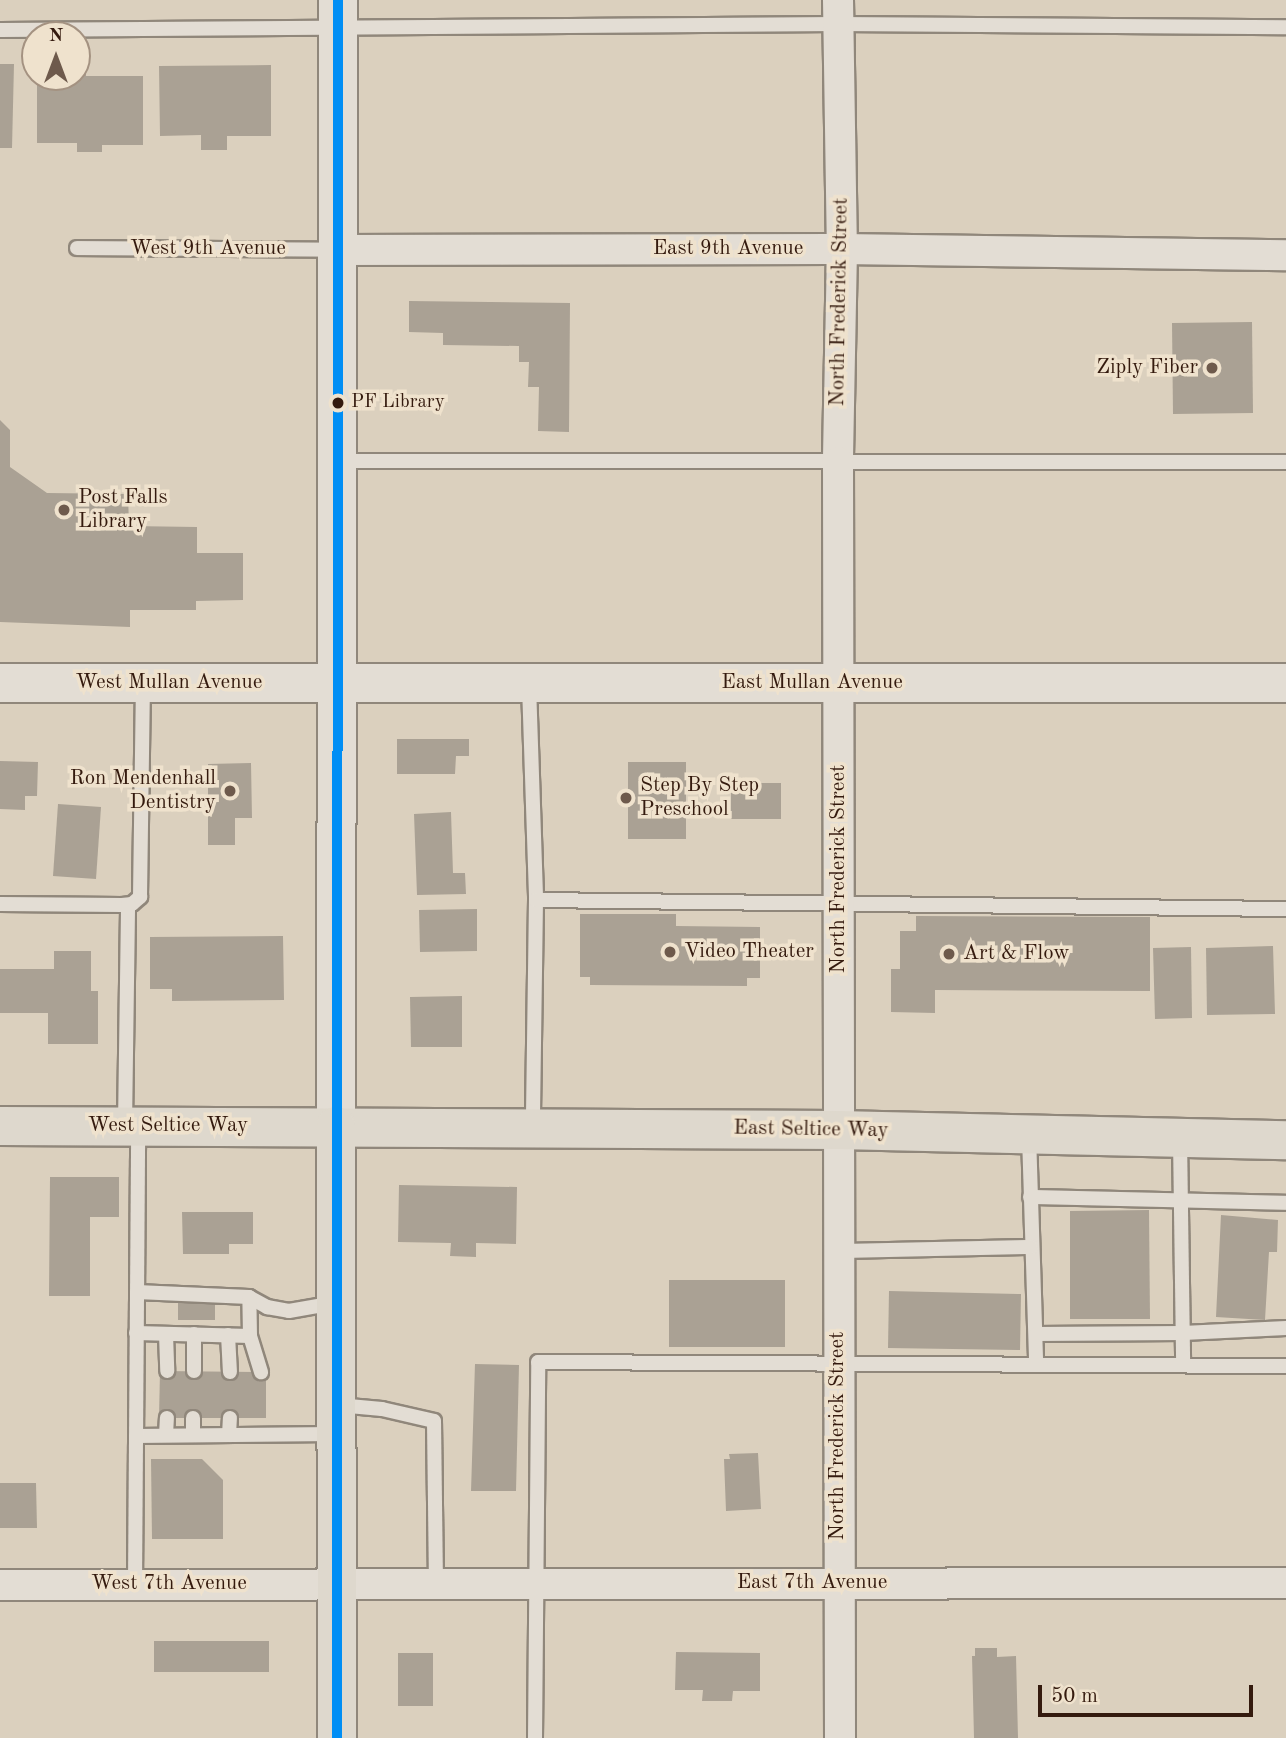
<!DOCTYPE html>
<style>
body{margin:0}
#map{position:relative;width:1286px;height:1738px;overflow:hidden;background:#dbd0be;font-family:"Old Standard TT",serif}
div>[style]{position:absolute}
.building>*{inset:0;background:#aaa194}
.roads{filter:drop-shadow(2px 0 #90877b) drop-shadow(-2px 0 #90877b) drop-shadow(0 2px #90877b) drop-shadow(0 -2px #90877b)}
.lane>*{height:14px;margin:-7px;padding:0 7px;transform-origin:7px;border-radius:7px;background:#e3ddd4}
.street>*{height:30px;margin:-15px;padding:0 15px;transform-origin:15px;border-radius:15px;background:#e3ddd4}
.secondary>*{height:38px;margin:-19px;padding:0 19px;transform-origin:19px;border-radius:19px;background:#e3ddd4}
.primary>*{height:38px;margin:-19px;padding:0 19px;transform-origin:19px;border-radius:19px;background:#ded8cd}
.bus-1>*{height:10px;margin:-5px;padding:0 5px;transform-origin:5px;border-radius:5px;background:#008ef5}
.dots>*{width:19px;height:19px;translate:-50% -50%;box-sizing:border-box;border:4px solid #efe2cd;border-radius:50%}
span{translate:-50% -50%;white-space:nowrap;text-align:center;line-height:1.15;-webkit-text-stroke:7px #efe2cd;paint-order:stroke}
.bus-label{font-size:19px;color:#341a0e}
.left{translate:0 -50%;text-align:left}
.street-label{font-size:21px;color:#341a0e}
.poi-label{font-size:21px;color:#341a0e}
.right{translate:-100% -50%;text-align:right}
.north{position:absolute;left:21px;top:21px;width:70px;height:70px;box-sizing:border-box;background:#efe2cd;border:2px solid #a49281;border-radius:50%;rotate:0deg;font-size:19px;font-weight:700;line-height:28px;text-align:center;color:#341a0e}
.north::after{content:'';display:block;margin:auto;width:24px;height:32px;background:#6e5a4c;clip-path:polygon(50% 0,100% 100%,50% 72%,0 100%)}
.scale{position:absolute;left:1038px;top:1685px;width:215px;height:32px;box-sizing:border-box;border:4px solid #341a0e;border-top:0;padding-left:9px;font-size:21px;line-height:24px;white-space:nowrap;color:#341a0e;-webkit-text-stroke:5px #efe2cd;paint-order:stroke}
</style>
<div id="map">
<div class="building">
<i style="clip-path:polygon(77px 42px,86px 42px,86px 76px,143px 76px,143px 145px,102px 145px,102px 152px,77px 152px,77px 143px,37px 143px,37px 77px,77px 77px)"></i>
<i style="clip-path:polygon(0 64px,14px 64px,12px 148px,0 148px)"></i>
<i style="clip-path:polygon(271px 65px,271px 136px,227px 136px,227px 150px,201px 150px,201px 135px,160px 136px,159px 66px)"></i>
<i style="clip-path:polygon(409px 301px,570px 303px,569px 432px,538px 431px,539px 387px,528px 387px,529px 362px,519px 362px,519px 346px,443px 345px,443px 333px,409px 332px)"></i>
<i style="clip-path:polygon(1252px 322px,1253px 413px,1173px 414px,1172px 323px)"></i>
<i style="clip-path:polygon(0 420px,10px 430px,10px 467px,47px 493px,128px 494px,129px 526px,197px 527px,197px 553px,243px 553px,243px 600px,196px 601px,196px 610px,130px 610px,130px 627px,0 622px)"></i>
<i style="clip-path:polygon(397px 739px,469px 739px,469px 756px,456px 756px,455px 774px,397px 774px)"></i>
<i style="clip-path:polygon(0 761px,38px 762px,37px 796px,25px 796px,25px 810px,0 809px)"></i>
<i style="clip-path:polygon(628px 762px,686px 762px,686px 839px,628px 839px)"></i>
<i style="clip-path:polygon(251px 763px,252px 818px,235px 818px,235px 845px,208px 845px,208px 764px)"></i>
<i style="clip-path:polygon(731px 783px,781px 783px,781px 819px,731px 819px)"></i>
<i style="clip-path:polygon(58px 804px,101px 807px,96px 879px,53px 876px)"></i>
<i style="clip-path:polygon(451px 812px,453px 873px,465px 873px,466px 894px,417px 895px,414px 814px)"></i>
<i style="clip-path:polygon(477px 909px,477px 951px,420px 952px,419px 910px)"></i>
<i style="clip-path:polygon(580px 914px,676px 914px,676px 926px,760px 927px,760px 978px,747px 978px,747px 986px,590px 985px,590px 977px,580px 977px)"></i>
<i style="clip-path:polygon(916px 916px,1150px 917px,1150px 991px,935px 990px,935px 1013px,891px 1012px,891px 969px,900px 969px,900px 931px,916px 931px)"></i>
<i style="clip-path:polygon(283px 936px,284px 1000px,172px 1001px,172px 989px,150px 989px,150px 937px)"></i>
<i style="clip-path:polygon(1273px 946px,1275px 1014px,1207px 1015px,1206px 948px)"></i>
<i style="clip-path:polygon(1191px 947px,1192px 1018px,1155px 1019px,1153px 948px)"></i>
<i style="clip-path:polygon(54px 951px,91px 951px,91px 991px,98px 991px,98px 1044px,48px 1044px,48px 1013px,0 1013px,0 969px,54px 969px)"></i>
<i style="clip-path:polygon(462px 996px,462px 1047px,411px 1047px,410px 997px)"></i>
<i style="clip-path:polygon(50px 1177px,119px 1177px,119px 1217px,90px 1217px,90px 1296px,49px 1296px)"></i>
<i style="clip-path:polygon(399px 1185px,517px 1187px,516px 1244px,476px 1243px,476px 1257px,450px 1256px,451px 1243px,398px 1242px)"></i>
<i style="clip-path:polygon(1149px 1210px,1150px 1319px,1070px 1319px,1070px 1211px)"></i>
<i style="clip-path:polygon(182px 1212px,253px 1212px,253px 1244px,229px 1244px,229px 1254px,183px 1254px)"></i>
<i style="clip-path:polygon(1221px 1215px,1278px 1220px,1277px 1252px,1269px 1252px,1265px 1320px,1216px 1317px)"></i>
<i style="clip-path:polygon(669px 1280px,785px 1280px,785px 1347px,669px 1347px)"></i>
<i style="clip-path:polygon(889px 1291px,1021px 1294px,1020px 1350px,888px 1348px)"></i>
<i style="clip-path:polygon(178px 1298px,215px 1298px,215px 1320px,178px 1320px)"></i>
<i style="clip-path:polygon(475px 1364px,519px 1365px,516px 1491px,471px 1491px)"></i>
<i style="clip-path:polygon(160px 1371px,266px 1372px,266px 1418px,159px 1418px)"></i>
<i style="clip-path:polygon(758px 1453px,761px 1509px,726px 1511px,724px 1459px,730px 1459px,729px 1454px)"></i>
<i style="clip-path:polygon(151px 1459px,202px 1459px,223px 1480px,223px 1539px,152px 1539px)"></i>
<i style="clip-path:polygon(0 1483px,36px 1483px,37px 1528px,0 1528px)"></i>
<i style="clip-path:polygon(154px 1641px,269px 1641px,269px 1672px,154px 1672px)"></i>
<i style="clip-path:polygon(975px 1648px,997px 1648px,997px 1657px,1016px 1656px,1018px 1738px,974px 1738px,972px 1656px,975px 1656px)"></i>
<i style="clip-path:polygon(676px 1652px,760px 1653px,760px 1691px,733px 1691px,732px 1701px,702px 1701px,703px 1690px,675px 1690px)"></i>
<i style="clip-path:polygon(398px 1653px,433px 1653px,433px 1706px,398px 1706px)"></i>
</div>
<div class="roads">
<div class="lane">
<i style="left:0;top:30px;width:838px;rotate:-0.41deg"></i>
<i style="left:838px;top:24px;width:448px;rotate:0.4deg"></i>
<i style="left:77px;top:248px;width:260px;rotate:0.4deg"></i>
<i style="left:339px;top:461px;width:947px;rotate:0.06deg"></i>
<i style="left:529px;top:685px;width:215px;rotate:88.1deg"></i>
<i style="left:536px;top:900px;width:227px;rotate:90.8deg"></i>
<i style="left:536px;top:900px;width:750px;rotate:0.69deg"></i>
<i style="left:0;top:904px;width:122px;rotate:0.5deg"></i>
<i style="left:122px;top:905px;width:10px;rotate:-6deg"></i>
<i style="left:132px;top:904px;width:11px;rotate:-41deg"></i>
<i style="left:140px;top:897px;width:213px;rotate:-89.2deg"></i>
<i style="left:125px;top:1125px;width:220px;rotate:-89.2deg"></i>
<i style="left:1029px;top:1135px;width:229px;rotate:88.2deg"></i>
<i style="left:1180px;top:1138px;width:227px;rotate:89.2deg"></i>
<i style="left:1030px;top:1197px;width:256px;rotate:1.3deg"></i>
<i style="left:838px;top:1251px;width:193px;rotate:-1.2deg"></i>
<i style="left:137px;top:1292px;width:112px;rotate:2.6deg"></i>
<i style="left:249px;top:1297px;width:21px;rotate:29deg"></i>
<i style="left:267px;top:1307px;width:22px;rotate:10deg"></i>
<i style="left:289px;top:1311px;width:47px;rotate:-9.9deg"></i>
<i style="left:136px;top:1333px;width:114px;rotate:1.5deg"></i>
<i style="left:250px;top:1336px;width:39px;rotate:-91deg"></i>
<i style="left:166px;top:1334px;width:37px;rotate:88deg"></i>
<i style="left:194px;top:1334px;width:37px;rotate:90deg"></i>
<i style="left:1036px;top:1334px;width:147px;rotate:-0.4deg"></i>
<i style="left:1183px;top:1333px;width:103px;rotate:-2.8deg"></i>
<i style="left:228px;top:1335px;width:37px;rotate:87deg"></i>
<i style="left:250px;top:1336px;width:38px;rotate:73deg"></i>
<i style="left:338px;top:1405px;width:44px;rotate:5.2deg"></i>
<i style="left:382px;top:1409px;width:53px;rotate:13deg"></i>
<i style="left:434px;top:1421px;width:163px;rotate:89.3deg"></i>
<i style="left:166px;top:1435px;width:17px;rotate:-87deg"></i>
<i style="left:193px;top:1435px;width:17px;rotate:-90deg"></i>
<i style="left:229px;top:1435px;width:17px;rotate:-87deg"></i>
<i style="left:136px;top:1436px;width:198px;rotate:-0.6deg"></i>
<i style="left:135px;top:1584px;width:457px;rotate:-89.6deg"></i>
<i style="left:535px;top:1738px;width:376px;rotate:-89.5deg"></i>
<i style="left:538px;top:1362px;width:748px;rotate:0.31deg"></i>
</div>
<div class="street">
<i style="left:838px;top:0;width:249px;rotate:89.1deg"></i>
<i style="left:842px;top:249px;width:213px;rotate:91.1deg"></i>
<i style="left:838px;top:462px;width:1276px;rotate:89.91deg"></i>
<i style="left:338px;top:250px;width:504px;rotate:-0.11deg"></i>
<i style="left:842px;top:249px;width:444px;rotate:0.8deg"></i>
<i style="left:0;top:1585px;width:1286px;rotate:-0.09deg"></i>
</div>
<div class="secondary">
<i style="left:0;top:683px;width:1286px"></i>
<i style="left:336px;top:1126px;width:1126px;rotate:-89.9deg"></i>
</div>
<div class="primary">
<i style="left:0;top:1126px;width:838px;rotate:0.27deg"></i>
<i style="left:838px;top:1130px;width:448px;rotate:1.3deg"></i>
<i style="left:336px;top:1126px;width:612px;rotate:89.91deg"></i>
</div>
</div>
<div class="bus-1">
<i style="left:337px;top:1738px;width:1738px;rotate:-89.97deg"></i>
</div>
<div class="dots">
<i style="left:1212px;top:368px;background:#6e5a4c"></i>
<i style="left:338px;top:403px;background:#341a0e"></i>
<i style="left:64px;top:510px;background:#6e5a4c"></i>
<i style="left:230px;top:791px;background:#6e5a4c"></i>
<i style="left:626px;top:798px;background:#6e5a4c"></i>
<i style="left:670px;top:952px;background:#6e5a4c"></i>
<i style="left:949px;top:954px;background:#6e5a4c"></i>
</div>
<div class="bus-label">
<span class="left" style="left:351px;top:403px">PF Library</span>
</div>
<div class="street-label">
<span style="left:208px;top:249px">West 9th Avenue</span>
<span style="left:728px;top:249px">East 9th Avenue</span>
<span style="left:840px;top:302px;rotate:-89deg">North Frederick Street</span>
<span style="left:169px;top:683px">West Mullan Avenue</span>
<span style="left:812px;top:683px">East Mullan Avenue</span>
<span style="left:839px;top:869px;rotate:-90deg">North Frederick Street</span>
<span style="left:168px;top:1126px">West Seltice Way</span>
<span style="left:811px;top:1130px;rotate:1deg">East Seltice Way</span>
<span style="left:838px;top:1436px;rotate:-90deg">North Frederick Street</span>
<span style="left:812px;top:1583px">East 7th Avenue</span>
<span style="left:169px;top:1584px">West 7th Avenue</span>
</div>
<div class="poi-label">
<span class="right" style="left:1198px;top:368px">Ziply Fiber</span>
<span class="left" style="left:78px;top:510px">Post Falls<br>Library</span>
<span class="right" style="left:216px;top:791px">Ron Mendenhall<br>Dentistry</span>
<span class="left" style="left:640px;top:798px">Step By Step<br>Preschool</span>
<span class="left" style="left:684px;top:952px">Video Theater</span>
<span class="left" style="left:963px;top:954px">Art &amp; Flow</span>
</div>
<div class="north">N</div>
<div class="scale">50 m</div>
</div>
